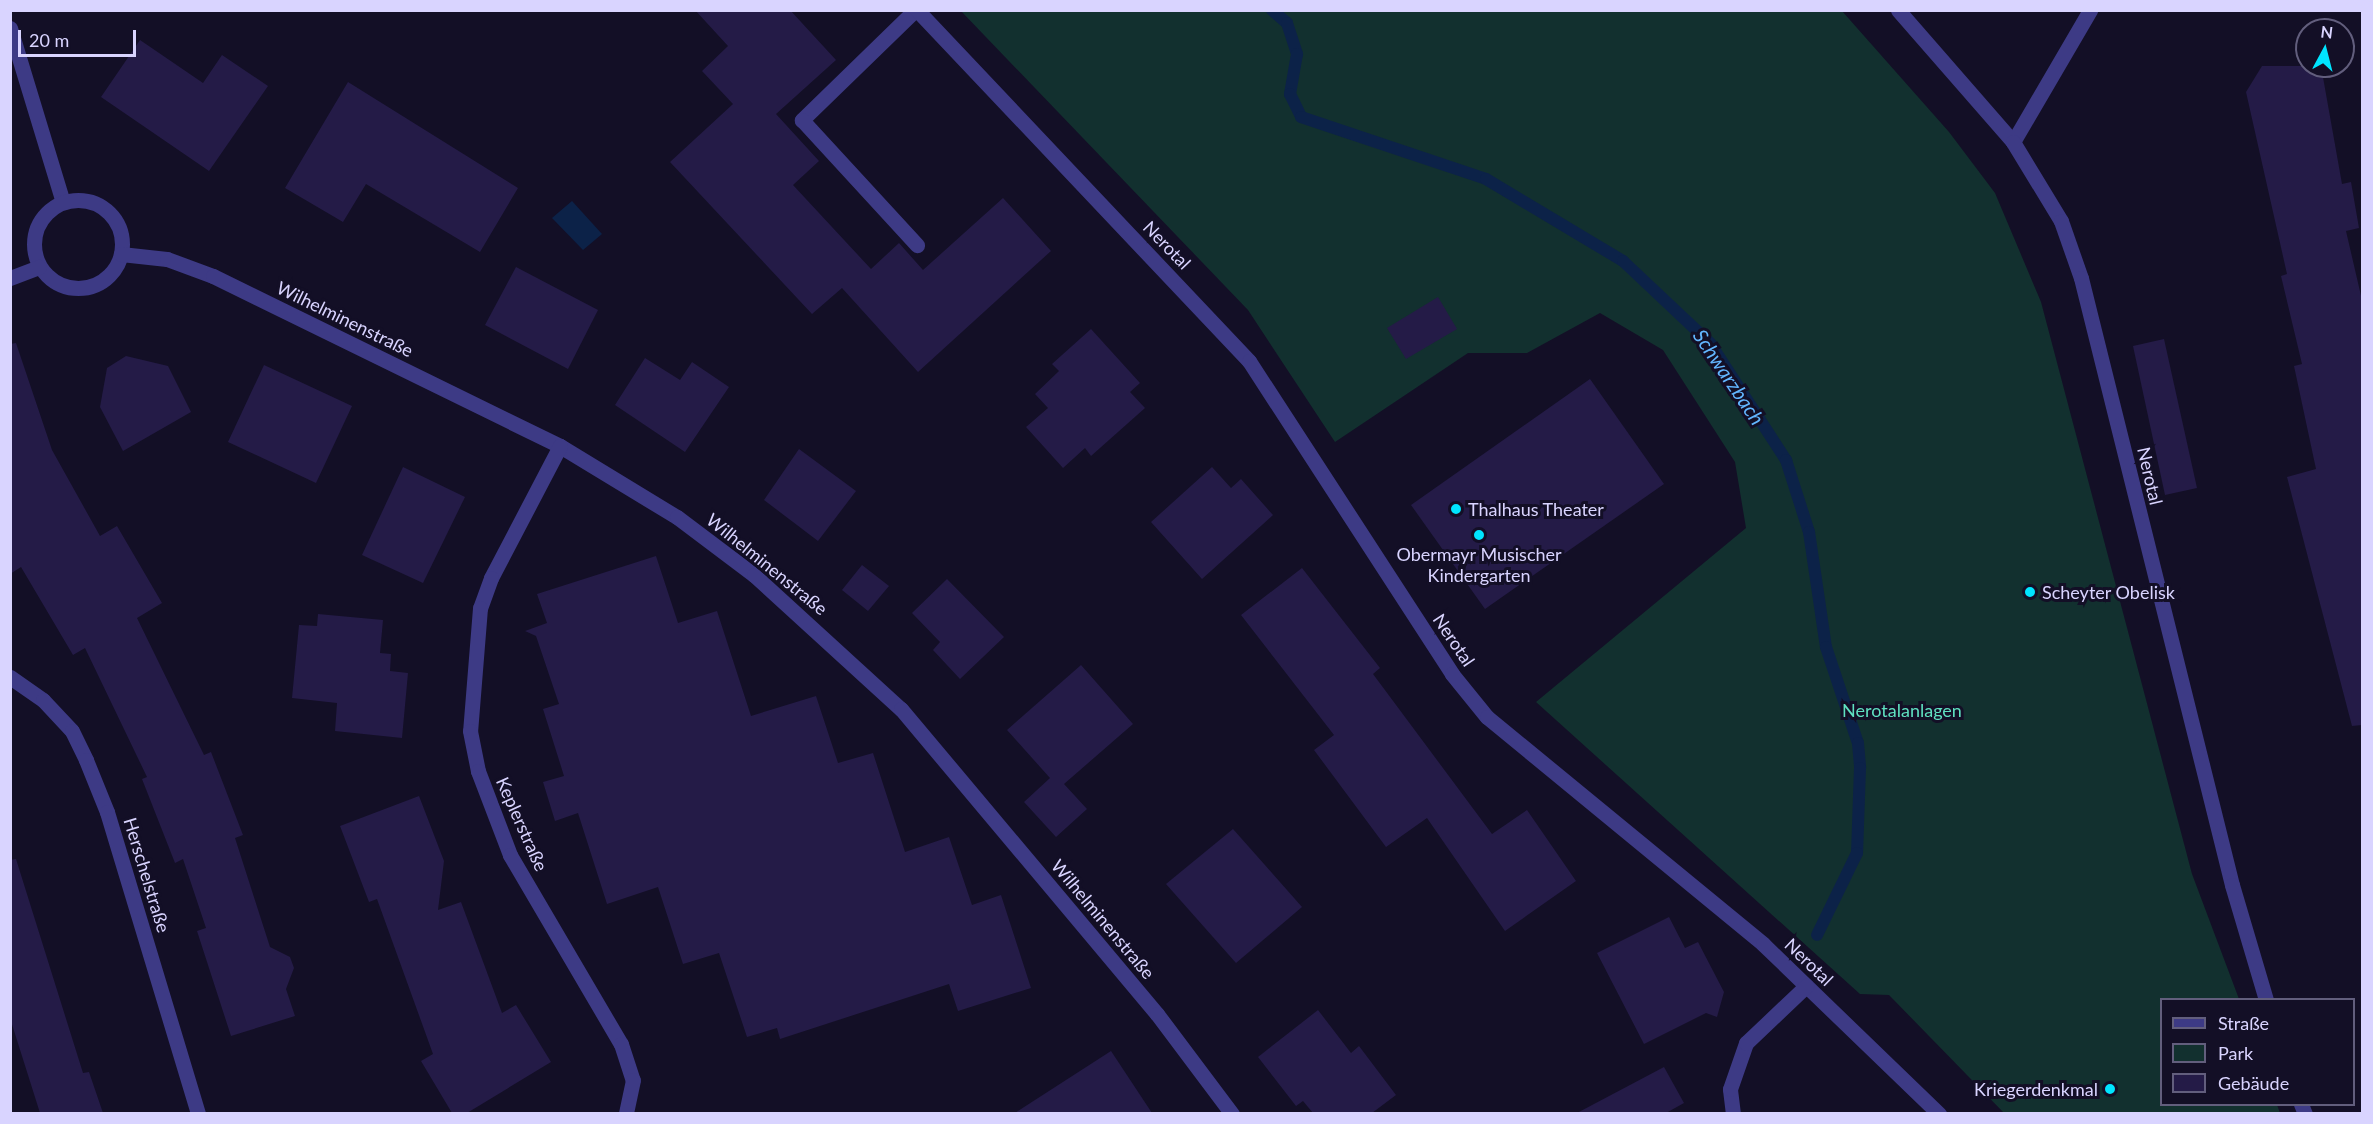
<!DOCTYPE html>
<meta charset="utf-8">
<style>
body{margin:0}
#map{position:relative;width:2373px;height:1124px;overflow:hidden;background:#130f26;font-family:Lato,sans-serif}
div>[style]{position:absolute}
.green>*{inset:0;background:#12302f}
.water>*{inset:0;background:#0c2248}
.stream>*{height:12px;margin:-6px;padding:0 6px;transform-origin:6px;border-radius:6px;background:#0c2248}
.building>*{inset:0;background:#241b47}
.service>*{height:15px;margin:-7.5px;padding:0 7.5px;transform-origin:7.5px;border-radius:7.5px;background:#3d3a85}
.minor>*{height:15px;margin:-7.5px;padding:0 7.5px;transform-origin:7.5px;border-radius:7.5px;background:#3d3a85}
.minor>.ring{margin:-7.5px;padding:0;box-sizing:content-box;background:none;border:15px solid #3d3a85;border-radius:50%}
.tertiary>*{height:15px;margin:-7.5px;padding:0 7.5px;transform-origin:7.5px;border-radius:7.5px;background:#3d3a85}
.dots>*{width:16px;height:16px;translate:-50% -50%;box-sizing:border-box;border:3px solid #130f26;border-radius:50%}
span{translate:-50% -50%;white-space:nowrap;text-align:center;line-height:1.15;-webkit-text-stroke:6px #130f26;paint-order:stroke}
.street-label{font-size:18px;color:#d9d4ff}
.poi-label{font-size:18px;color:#d9d4ff}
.left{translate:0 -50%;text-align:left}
.right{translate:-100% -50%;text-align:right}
.park-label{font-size:18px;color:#5fe0c0}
.water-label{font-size:20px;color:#62b6ff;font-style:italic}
.frame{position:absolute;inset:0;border:12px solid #d9d4ff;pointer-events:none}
.legend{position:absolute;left:2160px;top:998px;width:195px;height:108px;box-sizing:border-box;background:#130f26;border:2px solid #625e7d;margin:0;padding:8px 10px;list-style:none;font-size:18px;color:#d9d4ff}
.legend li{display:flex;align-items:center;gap:12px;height:30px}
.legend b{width:30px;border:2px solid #625e7d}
.north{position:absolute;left:2295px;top:18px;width:60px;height:60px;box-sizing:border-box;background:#130f26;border:2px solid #625e7d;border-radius:50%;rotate:7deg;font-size:16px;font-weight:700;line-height:24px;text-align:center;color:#d9d4ff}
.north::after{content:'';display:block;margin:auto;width:21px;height:27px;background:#00e5ff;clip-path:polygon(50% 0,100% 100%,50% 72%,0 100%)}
.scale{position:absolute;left:18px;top:30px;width:118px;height:27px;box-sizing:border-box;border:3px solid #d9d4ff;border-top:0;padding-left:8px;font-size:18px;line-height:21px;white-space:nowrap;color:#d9d4ff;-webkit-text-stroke:4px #130f26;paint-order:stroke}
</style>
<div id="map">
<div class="green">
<i style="clip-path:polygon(961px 11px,1842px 11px,1949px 132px,1995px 193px,2041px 302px,2192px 874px,2239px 999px,2162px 1000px,2162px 1104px,2277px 1105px,2280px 1113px,2004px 1113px,1889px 995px,1860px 994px,1536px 702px,1746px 528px,1735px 462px,1663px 350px,1600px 313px,1527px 353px,1468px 353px,1335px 442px,1248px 310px)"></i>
</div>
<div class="water">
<i style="clip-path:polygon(572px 201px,602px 234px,583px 250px,552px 218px)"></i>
</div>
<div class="stream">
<i style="left:1272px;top:10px;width:20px;rotate:41deg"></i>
<i style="left:1287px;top:23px;width:33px;rotate:72deg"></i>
<i style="left:1297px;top:54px;width:41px;rotate:99.9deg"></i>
<i style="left:1290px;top:94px;width:25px;rotate:64deg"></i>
<i style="left:1301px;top:117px;width:195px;rotate:18.5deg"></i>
<i style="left:1486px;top:179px;width:160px;rotate:30.9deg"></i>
<i style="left:1623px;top:261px;width:120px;rotate:43.3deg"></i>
<i style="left:1710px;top:343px;width:140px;rotate:57deg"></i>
<i style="left:1786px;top:460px;width:76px;rotate:72.3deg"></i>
<i style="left:1809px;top:532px;width:116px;rotate:81.6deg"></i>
<i style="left:1826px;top:647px;width:101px;rotate:71.6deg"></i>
<i style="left:1858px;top:743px;width:25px;rotate:85deg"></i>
<i style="left:1860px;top:768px;width:85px;rotate:92deg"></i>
<i style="left:1857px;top:853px;width:91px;rotate:116deg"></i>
</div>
<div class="building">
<i style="clip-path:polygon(695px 10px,790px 10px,836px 60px,776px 114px,819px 161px,793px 185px,871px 269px,899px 243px,923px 270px,1003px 198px,1051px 251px,918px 372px,842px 288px,812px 314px,670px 162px,733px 104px,702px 71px,728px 46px)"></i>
<i style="clip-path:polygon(140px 40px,203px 83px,222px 55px,268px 86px,209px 171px,101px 97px)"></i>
<i style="clip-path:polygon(2262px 66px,2321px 66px,2342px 184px,2351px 182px,2359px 228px,2346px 231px,2362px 300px,2362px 725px,2352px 726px,2287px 477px,2316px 469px,2294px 366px,2302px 364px,2281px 276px,2287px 274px,2246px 92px)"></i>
<i style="clip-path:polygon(348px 82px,518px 188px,480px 252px,366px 184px,343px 222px,285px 188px)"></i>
<i style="clip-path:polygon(516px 267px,598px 310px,568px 369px,485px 325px)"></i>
<i style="clip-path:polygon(1438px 297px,1457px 329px,1406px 359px,1387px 328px)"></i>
<i style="clip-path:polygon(1091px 329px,1140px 383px,1130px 392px,1145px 408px,1091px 456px,1085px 448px,1063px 468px,1026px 427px,1048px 408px,1035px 394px,1059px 371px,1052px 364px)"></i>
<i style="clip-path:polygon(2164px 339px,2197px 488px,2165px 495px,2133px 346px)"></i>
<i style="clip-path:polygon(16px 343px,52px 450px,100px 536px,117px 526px,162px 603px,137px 618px,204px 755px,211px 752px,243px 835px,235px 838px,270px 947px,290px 957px,294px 968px,286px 989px,295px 1016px,231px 1036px,197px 931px,206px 928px,183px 859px,175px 863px,142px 779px,147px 777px,85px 648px,73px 655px,21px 567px,10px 574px,10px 344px)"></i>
<i style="clip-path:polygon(126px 356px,168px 366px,191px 412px,123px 451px,100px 407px,107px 368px)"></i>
<i style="clip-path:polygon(645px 358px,680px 380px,692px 362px,729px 387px,685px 452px,615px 405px)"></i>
<i style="clip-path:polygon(264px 365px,352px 406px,316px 483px,228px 442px)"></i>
<i style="clip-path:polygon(1590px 379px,1664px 484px,1485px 609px,1411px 505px)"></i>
<i style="clip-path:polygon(799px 449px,856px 491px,818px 541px,764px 500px)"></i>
<i style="clip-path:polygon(403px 467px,465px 497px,423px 583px,362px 555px)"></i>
<i style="clip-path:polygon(1212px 467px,1231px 488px,1241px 479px,1273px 515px,1202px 579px,1151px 522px)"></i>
<i style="clip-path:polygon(656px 556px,678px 623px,717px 611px,751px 716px,816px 696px,838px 763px,873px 753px,905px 852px,949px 837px,972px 905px,1001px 895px,1031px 988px,958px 1011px,949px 984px,780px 1039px,777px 1028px,747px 1037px,719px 953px,683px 964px,658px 887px,607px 904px,578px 813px,555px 821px,543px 782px,564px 776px,543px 709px,559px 704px,536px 636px,525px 631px,547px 623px,537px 594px)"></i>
<i style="clip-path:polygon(862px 565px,889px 586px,868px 611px,842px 590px)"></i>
<i style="clip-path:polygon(1302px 568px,1380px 668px,1373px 674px,1492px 834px,1527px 810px,1576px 881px,1505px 931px,1427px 818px,1386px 847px,1314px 750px,1334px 735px,1241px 615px)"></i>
<i style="clip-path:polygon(947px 579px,1004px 637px,960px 679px,933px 650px,940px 642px,912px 613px)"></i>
<i style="clip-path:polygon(318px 614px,383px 620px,380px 653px,391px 654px,390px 671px,408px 673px,402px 738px,335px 731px,337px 703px,292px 698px,299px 625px,317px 626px)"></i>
<i style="clip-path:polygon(1081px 665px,1133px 724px,1064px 784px,1087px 809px,1056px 837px,1024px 802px,1050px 778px,1007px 730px)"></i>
<i style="clip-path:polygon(419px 796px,444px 861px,438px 910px,461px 902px,502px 1013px,516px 1005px,551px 1062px,467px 1113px,452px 1113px,421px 1061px,433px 1054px,377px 899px,369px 902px,340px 826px)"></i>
<i style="clip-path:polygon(1233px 829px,1302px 907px,1236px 963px,1166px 884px)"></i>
<i style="clip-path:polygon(16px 859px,83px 1073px,89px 1072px,103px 1113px,40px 1113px,10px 1018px,10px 860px)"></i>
<i style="clip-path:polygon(1669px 917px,1685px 948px,1698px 942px,1724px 992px,1717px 1017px,1706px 1013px,1644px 1044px,1597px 953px)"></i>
<i style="clip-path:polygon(1318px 1010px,1351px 1053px,1359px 1046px,1396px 1095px,1372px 1113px,1313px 1113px,1303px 1101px,1296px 1106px,1258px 1057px)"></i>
<i style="clip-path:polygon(1111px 1051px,1152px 1113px,1015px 1113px)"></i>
<i style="clip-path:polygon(1664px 1067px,1684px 1103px,1666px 1113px,1577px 1113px)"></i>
</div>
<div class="service">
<i style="left:915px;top:10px;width:158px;rotate:135.8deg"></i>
<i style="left:802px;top:120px;width:170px;rotate:47.4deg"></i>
</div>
<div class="minor">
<i style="left:917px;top:10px;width:483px;rotate:46.6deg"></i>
<i style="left:1249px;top:361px;width:373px;rotate:57deg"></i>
<i style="left:1452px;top:674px;width:55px;rotate:50.9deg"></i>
<i style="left:1487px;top:717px;width:357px;rotate:39.4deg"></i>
<i style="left:1763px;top:944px;width:245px;rotate:44deg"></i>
<i style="left:10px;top:28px;width:182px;rotate:73.1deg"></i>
<i style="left:2013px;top:142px;width:153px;rotate:-59.7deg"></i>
<i class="ring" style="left:34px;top:200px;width:73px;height:73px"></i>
<i style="left:121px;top:254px;width:46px;rotate:6.2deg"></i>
<i style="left:167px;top:259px;width:49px;rotate:20.3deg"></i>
<i style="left:213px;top:276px;width:386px;rotate:26.1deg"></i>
<i style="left:560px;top:446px;width:137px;rotate:31.3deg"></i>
<i style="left:677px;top:517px;width:96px;rotate:37deg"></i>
<i style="left:754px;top:575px;width:199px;rotate:42.4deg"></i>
<i style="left:901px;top:709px;width:398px;rotate:50deg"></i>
<i style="left:1157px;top:1014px;width:125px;rotate:53.1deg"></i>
<i style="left:10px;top:278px;width:31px;rotate:-21deg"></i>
<i style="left:560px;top:446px;width:149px;rotate:117.6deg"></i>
<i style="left:491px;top:578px;width:32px;rotate:110deg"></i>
<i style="left:480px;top:608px;width:123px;rotate:94.6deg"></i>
<i style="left:470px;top:731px;width:41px;rotate:78.7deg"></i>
<i style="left:478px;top:771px;width:90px;rotate:69.1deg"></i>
<i style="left:510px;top:855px;width:219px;rotate:59.6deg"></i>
<i style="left:621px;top:1044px;width:38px;rotate:72deg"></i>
<i style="left:633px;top:1080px;width:35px;rotate:102deg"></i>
<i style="left:10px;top:677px;width:40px;rotate:34.9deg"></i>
<i style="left:43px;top:700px;width:42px;rotate:46.9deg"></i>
<i style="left:72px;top:731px;width:32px;rotate:64deg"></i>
<i style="left:86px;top:760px;width:56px;rotate:68deg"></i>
<i style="left:107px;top:812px;width:315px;rotate:73.2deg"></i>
<i style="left:1733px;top:1114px;width:25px;rotate:-97deg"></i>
<i style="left:1730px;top:1089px;width:49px;rotate:-70.8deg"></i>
<i style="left:1746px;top:1043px;width:83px;rotate:-43.5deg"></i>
</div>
<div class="tertiary">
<i style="left:1898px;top:10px;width:175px;rotate:48.9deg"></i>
<i style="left:2013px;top:142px;width:92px;rotate:58.7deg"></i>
<i style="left:2061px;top:221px;width:60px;rotate:70.7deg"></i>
<i style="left:2081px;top:278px;width:625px;rotate:76.03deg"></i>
<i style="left:2232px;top:885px;width:120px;rotate:73.5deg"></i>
<i style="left:2301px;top:1104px;width:11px;rotate:68deg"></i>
</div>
<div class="dots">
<i style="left:1456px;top:509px;background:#00e5ff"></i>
<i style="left:1479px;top:535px;background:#00e5ff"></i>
<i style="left:2030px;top:592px;background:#00e5ff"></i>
<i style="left:2110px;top:1089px;background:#00e5ff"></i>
</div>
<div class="street-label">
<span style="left:1167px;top:245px;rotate:46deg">Nerotal</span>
<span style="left:345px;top:319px;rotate:26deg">Wilhelminenstraße</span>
<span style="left:2150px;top:476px;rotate:77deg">Nerotal</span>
<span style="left:767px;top:564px;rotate:39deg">Wilhelminenstraße</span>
<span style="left:1454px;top:640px;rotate:56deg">Nerotal</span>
<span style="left:522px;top:824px;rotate:66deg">Keplerstraße</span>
<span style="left:147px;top:875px;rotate:73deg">Herschelstraße</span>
<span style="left:1103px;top:919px;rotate:50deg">Wilhelminenstraße</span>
<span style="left:1809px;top:962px;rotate:44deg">Nerotal</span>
</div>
<div class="poi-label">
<span class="left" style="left:1468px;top:509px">Thalhaus Theater</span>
<span style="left:1479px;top:565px">Obermayr Musischer<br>Kindergarten</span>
<span class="left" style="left:2042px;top:592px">Scheyter Obelisk</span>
<span class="right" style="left:2098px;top:1089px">Kriegerdenkmal</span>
</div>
<div class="park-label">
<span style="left:1902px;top:710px">Nerotalanlagen</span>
</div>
<div class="water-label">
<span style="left:1729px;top:377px;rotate:56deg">Schwarzbach</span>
</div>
<div class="frame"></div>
<ul class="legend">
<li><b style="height:8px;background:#3d3a85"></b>Straße</li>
<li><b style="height:16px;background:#12302f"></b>Park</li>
<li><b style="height:16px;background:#241b47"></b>Gebäude</li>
</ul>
<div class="north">N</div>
<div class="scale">20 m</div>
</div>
